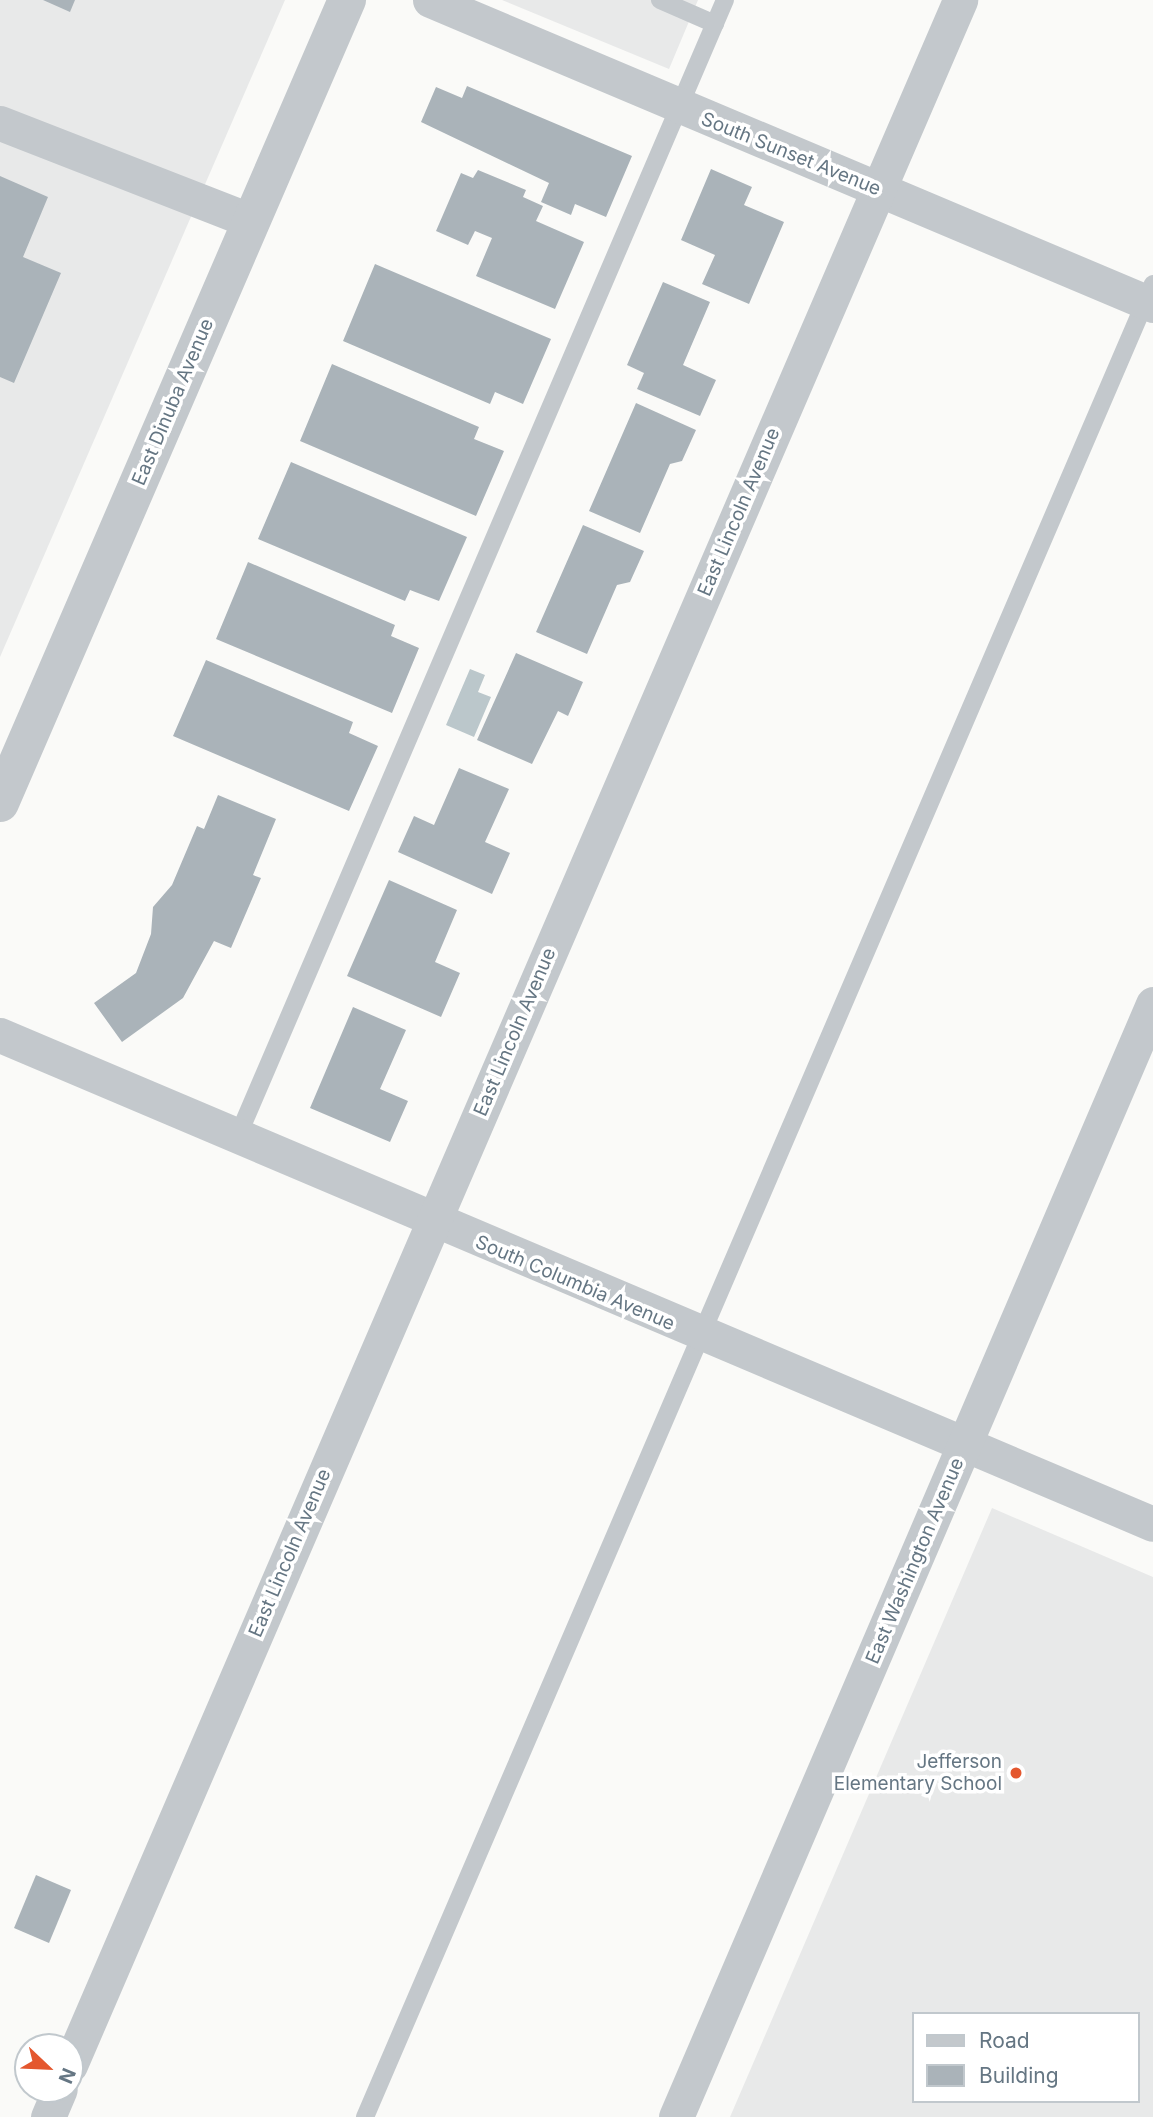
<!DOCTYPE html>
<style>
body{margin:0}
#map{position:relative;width:1153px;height:2117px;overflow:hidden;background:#fafaf8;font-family:Inter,sans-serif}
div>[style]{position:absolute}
.built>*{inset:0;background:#e8e9e9}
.water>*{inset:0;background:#bbc7cb}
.building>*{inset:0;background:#aab3b9}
.service>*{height:18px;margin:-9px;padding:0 9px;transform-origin:9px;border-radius:9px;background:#c3c8cc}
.minor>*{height:35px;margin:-17.5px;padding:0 17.5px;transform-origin:17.5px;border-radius:17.5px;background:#c3c8cc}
.tertiary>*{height:38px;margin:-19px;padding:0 19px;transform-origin:19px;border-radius:19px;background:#c3c8cc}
.dots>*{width:19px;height:19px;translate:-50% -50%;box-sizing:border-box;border:4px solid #fff;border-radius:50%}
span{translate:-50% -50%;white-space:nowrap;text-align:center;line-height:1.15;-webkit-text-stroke:7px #fff;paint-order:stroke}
.street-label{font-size:19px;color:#657683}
.poi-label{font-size:19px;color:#657683}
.right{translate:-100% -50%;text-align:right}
.legend{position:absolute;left:912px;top:2012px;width:228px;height:91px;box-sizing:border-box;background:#fff;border:2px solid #c1c8cd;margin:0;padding:9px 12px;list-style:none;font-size:21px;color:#657683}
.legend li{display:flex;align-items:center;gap:14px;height:35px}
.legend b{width:35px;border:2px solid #c1c8cd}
.north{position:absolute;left:14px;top:2033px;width:70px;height:70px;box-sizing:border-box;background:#fff;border:2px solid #c1c8cd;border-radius:50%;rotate:113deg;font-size:19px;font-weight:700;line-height:28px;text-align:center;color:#657683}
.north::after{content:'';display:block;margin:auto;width:24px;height:32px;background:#e4572e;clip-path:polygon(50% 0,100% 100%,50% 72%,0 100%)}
</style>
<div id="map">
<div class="built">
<i style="clip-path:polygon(0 0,285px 0,0 657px)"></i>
<i style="clip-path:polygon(502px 0,698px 0,669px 69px)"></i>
<i style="clip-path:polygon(evenodd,992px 1508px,1153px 1577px,1153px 2117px,730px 2117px,992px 1508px,913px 2014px,1137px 2014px,1137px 2101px,913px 2101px,913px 2014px)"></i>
</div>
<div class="water">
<i style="clip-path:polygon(470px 669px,485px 675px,478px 692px,491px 697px,474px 737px,446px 725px)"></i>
</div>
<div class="building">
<i style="clip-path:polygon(43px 0,75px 0,70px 12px)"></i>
<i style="clip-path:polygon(467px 86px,632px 156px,606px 217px,575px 204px,571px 215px,541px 202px,549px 183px,421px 122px,436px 87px,462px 98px)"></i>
<i style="clip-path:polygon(711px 169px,752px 187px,744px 205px,784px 222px,749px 304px,702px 284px,715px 255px,681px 240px)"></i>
<i style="clip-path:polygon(478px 170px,526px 190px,523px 197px,543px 206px,536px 221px,584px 242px,555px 309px,476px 276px,492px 238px,475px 231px,468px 245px,436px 231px,461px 173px,473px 178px)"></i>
<i style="clip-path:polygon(0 176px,48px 197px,23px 257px,61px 273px,14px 383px,0 377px)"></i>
<i style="clip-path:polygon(375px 264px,551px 339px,523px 404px,495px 392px,490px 404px,343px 341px)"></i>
<i style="clip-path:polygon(663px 282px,710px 302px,683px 365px,716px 380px,700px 416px,637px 389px,644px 373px,627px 365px)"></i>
<i style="clip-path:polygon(332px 364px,479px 427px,474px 439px,504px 451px,476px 516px,300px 441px)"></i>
<i style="clip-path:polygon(636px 403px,696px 430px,682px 461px,670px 464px,640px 533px,589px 511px)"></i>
<i style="clip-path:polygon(291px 462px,467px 537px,439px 601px,410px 590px,405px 601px,258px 539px)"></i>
<i style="clip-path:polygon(583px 525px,644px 551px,630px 582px,617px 585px,587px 654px,536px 632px)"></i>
<i style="clip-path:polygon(248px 562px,395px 625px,391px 636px,419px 648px,392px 713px,216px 639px)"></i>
<i style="clip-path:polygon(516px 653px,583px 682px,568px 716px,558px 711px,532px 764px,477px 740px)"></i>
<i style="clip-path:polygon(206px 660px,353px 722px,349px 733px,378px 746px,349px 811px,173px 736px)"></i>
<i style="clip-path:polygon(459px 768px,509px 789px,485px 842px,510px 853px,492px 894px,398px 852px,414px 816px,434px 825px)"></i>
<i style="clip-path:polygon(218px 795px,276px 819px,253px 875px,261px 878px,231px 948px,214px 941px,183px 998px,122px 1042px,94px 1003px,136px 973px,151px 934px,153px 907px,172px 885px,197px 826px,204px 829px)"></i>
<i style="clip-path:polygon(389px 880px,457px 910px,435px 962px,460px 973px,441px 1017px,347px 976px)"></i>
<i style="clip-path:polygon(353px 1007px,406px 1030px,380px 1089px,408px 1101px,390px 1142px,310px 1108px)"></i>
<i style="clip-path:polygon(36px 1875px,71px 1890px,49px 1943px,14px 1928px)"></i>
</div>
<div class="service">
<i style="left:660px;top:0;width:60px;rotate:23.6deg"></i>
<i style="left:237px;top:1138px;width:1238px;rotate:-66.79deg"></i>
<i style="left:365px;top:2117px;width:1995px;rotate:-66.74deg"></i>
</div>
<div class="minor">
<i style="left:430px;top:0;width:785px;rotate:22.87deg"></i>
<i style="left:0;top:123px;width:269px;rotate:21.3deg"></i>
<i style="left:0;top:1035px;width:1252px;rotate:22.98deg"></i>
<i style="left:70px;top:2065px;width:2249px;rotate:-66.68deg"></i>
<i style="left:48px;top:2117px;width:30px;rotate:-67deg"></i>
<i style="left:676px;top:2117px;width:1211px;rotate:-66.8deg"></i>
</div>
<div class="tertiary">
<i style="left:0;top:803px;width:875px;rotate:-66.63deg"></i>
</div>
<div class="dots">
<i style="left:1016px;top:1773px;background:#e4572e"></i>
</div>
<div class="street-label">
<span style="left:791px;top:154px;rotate:22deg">South Sunset Avenue</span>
<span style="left:173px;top:402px;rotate:-67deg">East Dinuba Avenue</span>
<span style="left:739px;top:512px;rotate:-67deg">East Lincoln Avenue</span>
<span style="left:515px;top:1032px;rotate:-67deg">East Lincoln Avenue</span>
<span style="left:575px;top:1283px;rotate:23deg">South Columbia Avenue</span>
<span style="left:290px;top:1553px;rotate:-67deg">East Lincoln Avenue</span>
<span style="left:915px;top:1561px;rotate:-67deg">East Washington Avenue</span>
</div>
<div class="poi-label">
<span class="right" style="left:1002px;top:1773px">Jefferson<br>Elementary School</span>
</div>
<ul class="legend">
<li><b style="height:9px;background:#c3c8cc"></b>Road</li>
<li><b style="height:19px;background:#aab3b9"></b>Building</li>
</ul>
<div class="north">N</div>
</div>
